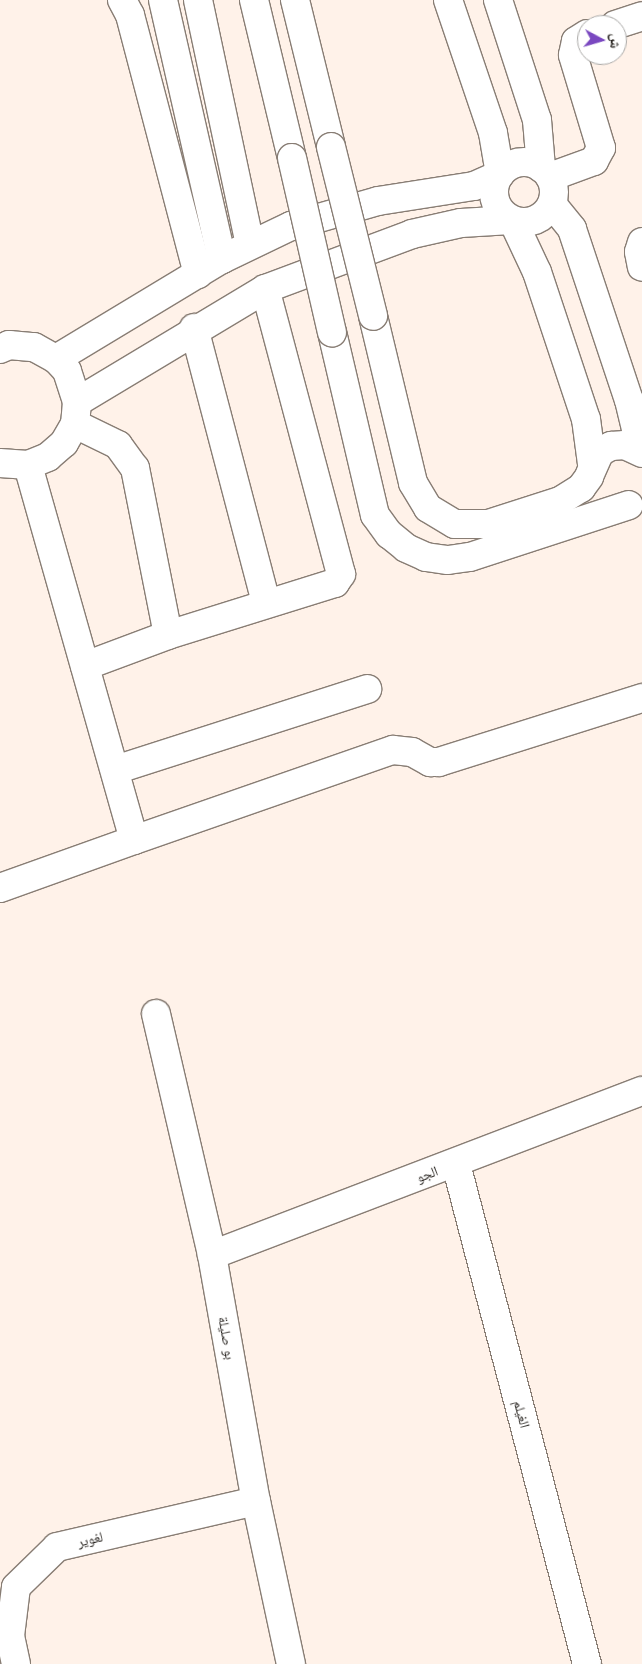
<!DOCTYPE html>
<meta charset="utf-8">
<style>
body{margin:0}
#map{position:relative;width:642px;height:1664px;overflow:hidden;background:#fff2e9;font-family:Inter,"Noto Naskh Arabic",sans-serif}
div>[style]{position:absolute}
.roads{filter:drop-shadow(1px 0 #887d74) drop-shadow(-1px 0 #887d74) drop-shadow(0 1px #887d74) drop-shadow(0 -1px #887d74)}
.minor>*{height:28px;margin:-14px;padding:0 14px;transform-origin:14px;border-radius:14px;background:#fff}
.minor>.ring{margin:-14px;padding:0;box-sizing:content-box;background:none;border:28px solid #fff;border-radius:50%}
.bridges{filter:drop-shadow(1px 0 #887d74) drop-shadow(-1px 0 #887d74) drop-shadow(0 1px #887d74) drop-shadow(0 -1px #887d74)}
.minor-bridge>*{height:28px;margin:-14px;padding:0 14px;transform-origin:14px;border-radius:14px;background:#fff}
span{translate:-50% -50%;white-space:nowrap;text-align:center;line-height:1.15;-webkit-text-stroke:4.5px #fff;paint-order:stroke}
.street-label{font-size:14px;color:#292521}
.north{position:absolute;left:577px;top:15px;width:50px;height:50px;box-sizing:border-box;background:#fff;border:1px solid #a9a8a6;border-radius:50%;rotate:96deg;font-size:14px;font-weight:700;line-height:20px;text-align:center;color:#292521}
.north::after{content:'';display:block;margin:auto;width:18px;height:22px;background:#7a48c0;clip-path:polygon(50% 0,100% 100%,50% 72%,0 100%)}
</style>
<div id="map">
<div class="roads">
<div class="minor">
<i style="left:122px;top:0;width:17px;rotate:62deg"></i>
<i style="left:130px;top:15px;width:268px;rotate:75.3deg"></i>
<i style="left:163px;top:0;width:266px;rotate:77.2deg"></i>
<i style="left:198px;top:0;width:250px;rotate:78deg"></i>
<i style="left:254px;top:0;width:163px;rotate:76.5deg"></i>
<i style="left:295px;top:0;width:151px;rotate:76.2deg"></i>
<i style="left:448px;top:0;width:140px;rotate:71.3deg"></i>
<i style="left:493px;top:133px;width:42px;rotate:80.3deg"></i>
<i style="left:498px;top:0;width:126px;rotate:72deg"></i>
<i style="left:537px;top:120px;width:48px;rotate:85.2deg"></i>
<i style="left:615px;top:25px;width:28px;rotate:-18deg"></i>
<i class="ring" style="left:494px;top:162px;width:32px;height:32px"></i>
<i style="left:550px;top:177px;width:47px;rotate:-20deg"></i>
<i style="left:594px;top:161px;width:15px;rotate:-62deg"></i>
<i style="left:601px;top:148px;width:97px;rotate:-106.8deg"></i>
<i style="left:573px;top:55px;width:14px;rotate:-78deg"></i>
<i style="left:576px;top:41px;width:13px;rotate:-32deg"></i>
<i style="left:552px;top:204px;width:32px;rotate:51deg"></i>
<i style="left:572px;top:229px;width:180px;rotate:71.6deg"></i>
<i style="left:629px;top:400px;width:51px;rotate:76.5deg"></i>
<i style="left:513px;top:221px;width:56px;rotate:64.8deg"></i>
<i style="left:537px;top:272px;width:155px;rotate:71.6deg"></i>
<i style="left:586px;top:419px;width:45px;rotate:82.4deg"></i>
<i style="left:642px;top:242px;width:10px;rotate:107deg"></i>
<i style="left:639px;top:252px;width:15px;rotate:79deg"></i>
<i style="left:373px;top:316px;width:172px;rotate:76.5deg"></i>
<i style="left:413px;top:483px;width:29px;rotate:59deg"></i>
<i style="left:428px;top:508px;width:31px;rotate:31deg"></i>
<i style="left:455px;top:524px;width:33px"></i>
<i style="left:488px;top:524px;width:76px;rotate:-17.7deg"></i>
<i style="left:560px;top:501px;width:25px;rotate:-32deg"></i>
<i style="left:581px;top:488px;width:14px;rotate:-54deg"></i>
<i style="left:194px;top:328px;width:284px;rotate:75.3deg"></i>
<i style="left:332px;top:332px;width:188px;rotate:76.8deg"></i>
<i style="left:375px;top:515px;width:24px;rotate:54deg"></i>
<i style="left:389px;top:534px;width:22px;rotate:39deg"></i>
<i style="left:406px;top:548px;width:22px;rotate:24deg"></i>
<i style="left:426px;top:557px;width:22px;rotate:8deg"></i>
<i style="left:448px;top:560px;width:22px;rotate:-8deg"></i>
<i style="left:470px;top:557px;width:167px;rotate:-18.1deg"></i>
<i style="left:0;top:349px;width:10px;rotate:-24deg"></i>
<i style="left:9px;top:345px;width:25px;rotate:5deg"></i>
<i style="left:34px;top:347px;width:25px;rotate:29deg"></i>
<i style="left:56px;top:359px;width:16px;rotate:47deg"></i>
<i style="left:67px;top:371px;width:33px;rotate:72deg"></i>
<i style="left:77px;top:402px;width:22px;rotate:95deg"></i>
<i style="left:75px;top:424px;width:22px;rotate:120deg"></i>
<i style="left:64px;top:443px;width:21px;rotate:139deg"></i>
<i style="left:48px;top:457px;width:22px;rotate:158deg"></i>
<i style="left:28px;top:465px;width:28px;rotate:-176deg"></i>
<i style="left:56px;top:359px;width:194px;rotate:-31.1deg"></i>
<i style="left:222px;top:259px;width:76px;rotate:-25.6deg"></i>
<i style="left:291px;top:226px;width:91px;rotate:-16deg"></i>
<i style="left:378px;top:201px;width:97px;rotate:-8.9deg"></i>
<i style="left:474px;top:186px;width:27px;rotate:-24deg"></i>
<i style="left:77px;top:402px;width:219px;rotate:-31deg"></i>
<i style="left:265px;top:289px;width:157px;rotate:-20.5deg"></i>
<i style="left:412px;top:234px;width:50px;rotate:-12.7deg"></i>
<i style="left:461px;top:223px;width:50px;rotate:-3.4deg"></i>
<i style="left:75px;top:424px;width:48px;rotate:26deg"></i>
<i style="left:118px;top:445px;width:29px;rotate:54deg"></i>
<i style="left:135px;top:468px;width:170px;rotate:78.8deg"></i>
<i style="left:590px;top:474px;width:24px;rotate:-66deg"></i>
<i style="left:600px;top:452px;width:13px;rotate:-29deg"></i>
<i style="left:611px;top:446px;width:14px;rotate:-4deg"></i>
<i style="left:625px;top:445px;width:19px;rotate:25deg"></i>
<i style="left:85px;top:666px;width:89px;rotate:-20.5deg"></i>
<i style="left:168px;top:635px;width:175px;rotate:-17.3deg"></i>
<i style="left:335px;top:583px;width:11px;rotate:-56deg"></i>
<i style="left:341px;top:574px;width:295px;rotate:-104.9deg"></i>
<i style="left:115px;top:770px;width:265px;rotate:-17.8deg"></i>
<i style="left:134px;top:840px;width:274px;rotate:-19.2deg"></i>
<i style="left:393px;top:750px;width:19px;rotate:6deg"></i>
<i style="left:412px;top:752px;width:21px;rotate:29deg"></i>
<i style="left:430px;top:762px;width:9px"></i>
<i style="left:439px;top:762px;width:213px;rotate:-17.5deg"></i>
<i style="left:0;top:888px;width:142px;rotate:-19.7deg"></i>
<i style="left:134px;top:840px;width:390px;rotate:-105.8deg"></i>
<i style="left:156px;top:1014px;width:247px;rotate:76.9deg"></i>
<i style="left:212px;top:1255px;width:250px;rotate:79.9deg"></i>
<i style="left:256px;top:1501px;width:167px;rotate:77.9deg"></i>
<i style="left:456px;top:1164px;width:517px;rotate:75.32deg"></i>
<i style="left:212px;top:1255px;width:460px;rotate:-20.9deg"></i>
<i style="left:16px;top:1664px;width:29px;rotate:-102deg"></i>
<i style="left:10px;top:1636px;width:49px;rotate:-83deg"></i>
<i style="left:16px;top:1587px;width:57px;rotate:-44.3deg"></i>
<i style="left:57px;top:1547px;width:204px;rotate:-13deg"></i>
</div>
</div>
<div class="bridges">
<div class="minor-bridge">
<i style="left:331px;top:147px;width:174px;rotate:76deg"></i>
<i style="left:292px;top:158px;width:179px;rotate:77.1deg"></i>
</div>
</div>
<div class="street-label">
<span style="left:427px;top:1174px;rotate:-21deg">الجو</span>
<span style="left:227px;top:1338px;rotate:80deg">بو صليلة</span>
<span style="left:522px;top:1414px;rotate:75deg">الغيلم</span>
<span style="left:90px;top:1539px;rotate:-13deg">لغوير</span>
</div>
<div class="north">ش</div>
</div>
